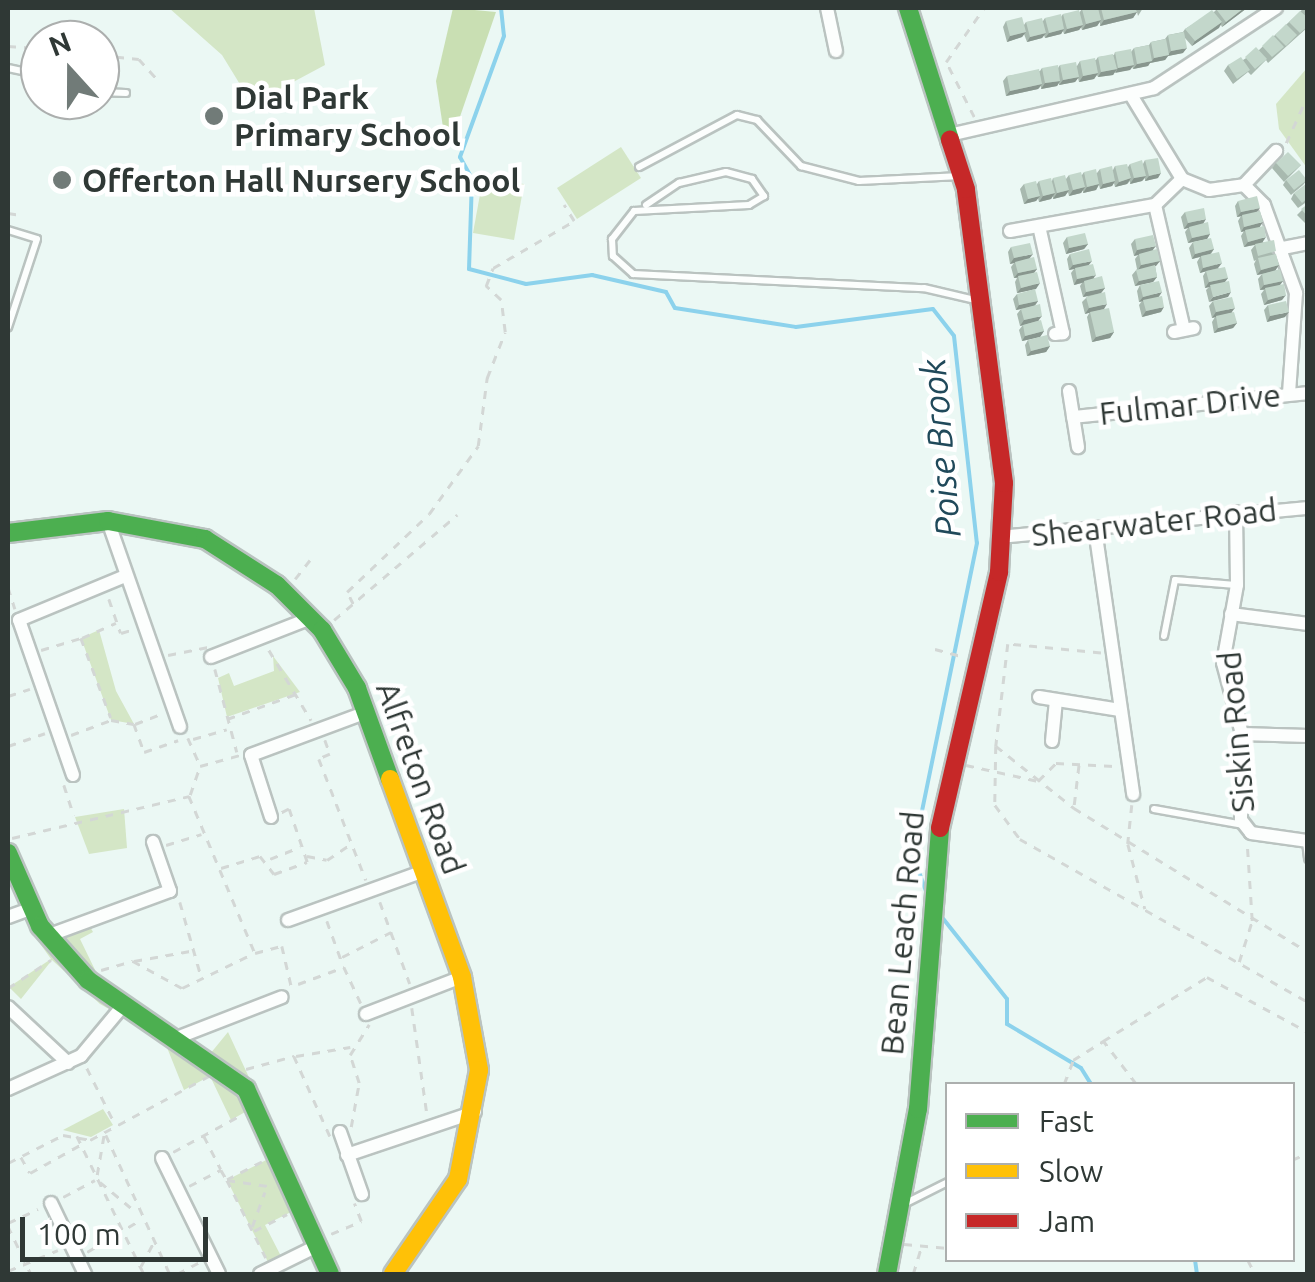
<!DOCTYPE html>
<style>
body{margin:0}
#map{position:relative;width:1315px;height:1282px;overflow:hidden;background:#ebf8f4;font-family:Ubuntu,sans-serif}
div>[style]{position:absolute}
.green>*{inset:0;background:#d4e6c6}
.forest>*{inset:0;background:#c9dfb3}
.stream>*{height:4px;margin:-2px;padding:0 2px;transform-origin:2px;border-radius:2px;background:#8cd2ec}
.path>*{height:2.5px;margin-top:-1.25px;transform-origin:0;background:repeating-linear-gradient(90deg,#d3d7d5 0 8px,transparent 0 16px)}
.roads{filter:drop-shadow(2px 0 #bac3c0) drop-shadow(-2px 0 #bac3c0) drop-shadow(0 2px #bac3c0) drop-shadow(0 -2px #bac3c0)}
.lane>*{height:6px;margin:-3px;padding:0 3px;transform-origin:3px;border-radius:3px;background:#fcfefd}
.street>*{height:12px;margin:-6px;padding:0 6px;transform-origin:6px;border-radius:6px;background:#fcfefd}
.fast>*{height:18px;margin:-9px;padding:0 9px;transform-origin:9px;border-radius:9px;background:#4caf50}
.slow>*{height:18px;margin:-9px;padding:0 9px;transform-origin:9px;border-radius:9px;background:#ffc107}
.jam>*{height:18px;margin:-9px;padding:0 9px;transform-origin:9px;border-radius:9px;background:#c62828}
.wall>*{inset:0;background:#a8b9af}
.shaded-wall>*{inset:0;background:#88968e}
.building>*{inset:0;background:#c3d7cb}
.dots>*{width:28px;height:28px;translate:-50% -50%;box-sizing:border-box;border:5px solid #fff;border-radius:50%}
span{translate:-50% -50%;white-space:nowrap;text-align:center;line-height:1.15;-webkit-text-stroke:9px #fff;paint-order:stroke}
.poi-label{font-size:32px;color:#2f3835;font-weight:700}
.left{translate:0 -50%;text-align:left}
.street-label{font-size:32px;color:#2f3835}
.water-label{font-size:35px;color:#20495a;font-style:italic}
.frame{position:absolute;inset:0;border:10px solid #2f3835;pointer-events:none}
.legend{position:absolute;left:945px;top:1082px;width:350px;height:180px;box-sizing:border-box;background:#fff;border:2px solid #acafae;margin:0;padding:12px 18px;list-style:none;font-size:30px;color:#2f3835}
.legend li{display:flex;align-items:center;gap:20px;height:50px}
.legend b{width:50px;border:2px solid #acafae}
.north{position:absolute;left:20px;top:20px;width:100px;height:100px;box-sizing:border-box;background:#fff;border:2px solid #acafae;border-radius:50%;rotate:339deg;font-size:28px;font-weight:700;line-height:40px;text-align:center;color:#2f3835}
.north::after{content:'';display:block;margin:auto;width:35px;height:45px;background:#717b78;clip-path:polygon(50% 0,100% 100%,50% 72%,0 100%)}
.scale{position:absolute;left:20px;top:1217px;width:188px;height:45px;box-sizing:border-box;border:5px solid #2f3835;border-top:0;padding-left:12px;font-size:30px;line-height:35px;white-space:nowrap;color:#2f3835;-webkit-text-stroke:8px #fff;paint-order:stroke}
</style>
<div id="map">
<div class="green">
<i style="clip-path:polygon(169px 8px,314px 8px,325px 65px,252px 104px,222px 55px)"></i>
<i style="clip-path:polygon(1307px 68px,1307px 168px,1279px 129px,1276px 104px)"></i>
<i style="clip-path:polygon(621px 147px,641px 178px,577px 219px,557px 188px)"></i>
<i style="clip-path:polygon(483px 178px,524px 184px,514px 240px,473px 233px)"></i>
<i style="clip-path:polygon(99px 630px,116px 691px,134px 724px,111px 720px,81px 638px)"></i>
<i style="clip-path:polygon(273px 656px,300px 692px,227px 717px,218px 678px,229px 673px,234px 686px,274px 671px)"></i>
<i style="clip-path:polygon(124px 809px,127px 848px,89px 854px,75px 817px)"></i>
<i style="clip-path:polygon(87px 921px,93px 932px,80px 939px,97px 974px,210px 1054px,228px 1032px,340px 1274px,330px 1274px,301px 1207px,265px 1225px,284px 1262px,271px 1268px,227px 1180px,276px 1155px,254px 1107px,231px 1120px,210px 1076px,184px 1090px,164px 1040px,100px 1004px,52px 960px,21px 999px,9px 987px,51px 959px,31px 931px,40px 926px,47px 936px)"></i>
<i style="clip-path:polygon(103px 1109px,113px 1125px,91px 1137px,63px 1130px)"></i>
</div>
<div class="forest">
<i style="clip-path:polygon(453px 8px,496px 12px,453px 137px,444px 134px,436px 81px)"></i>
</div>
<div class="stream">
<i style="left:501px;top:8px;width:28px;rotate:84deg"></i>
<i style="left:504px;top:36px;width:129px;rotate:110deg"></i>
<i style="left:460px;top:157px;width:25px;rotate:61deg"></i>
<i style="left:472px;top:179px;width:90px;rotate:91.9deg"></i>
<i style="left:469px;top:269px;width:59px;rotate:14.7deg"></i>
<i style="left:526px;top:284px;width:67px;rotate:-7.8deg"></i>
<i style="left:592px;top:275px;width:76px;rotate:12.9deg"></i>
<i style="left:666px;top:292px;width:18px;rotate:61deg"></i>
<i style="left:675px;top:308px;width:122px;rotate:8.9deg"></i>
<i style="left:796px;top:327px;width:138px;rotate:-7.5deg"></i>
<i style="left:933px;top:309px;width:34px;rotate:52deg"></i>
<i style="left:954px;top:336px;width:208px;rotate:83.7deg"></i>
<i style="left:977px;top:543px;width:278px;rotate:101.6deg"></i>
<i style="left:921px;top:815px;width:57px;rotate:92deg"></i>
<i style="left:919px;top:872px;width:30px;rotate:70deg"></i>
<i style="left:941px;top:916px;width:106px;rotate:51.5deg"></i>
<i style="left:1007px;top:999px;width:25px;rotate:90deg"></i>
<i style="left:1007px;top:1024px;width:86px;rotate:30.7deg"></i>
<i style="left:1081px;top:1068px;width:19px;rotate:58deg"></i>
<i style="left:1195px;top:1260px;width:14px;rotate:82deg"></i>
</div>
<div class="path">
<i style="left:8px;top:46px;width:32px;rotate:4deg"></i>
<i style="left:100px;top:55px;width:39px;rotate:6deg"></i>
<i style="left:139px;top:59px;width:25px;rotate:48deg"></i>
<i style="left:974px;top:117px;width:62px;rotate:-117deg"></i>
<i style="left:946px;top:62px;width:66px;rotate:-54.9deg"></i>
<i style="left:1286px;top:143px;width:53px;rotate:-65.4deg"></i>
<i style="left:8px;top:213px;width:13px;rotate:9deg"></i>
<i style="left:295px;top:579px;width:24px;rotate:-52deg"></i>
<i style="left:8px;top:587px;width:23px;rotate:72deg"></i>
<i style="left:109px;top:599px;width:36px;rotate:71deg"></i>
<i style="left:121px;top:633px;width:10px;rotate:-17deg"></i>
<i style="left:353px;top:604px;width:13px;rotate:-117deg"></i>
<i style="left:347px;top:592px;width:113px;rotate:-43.6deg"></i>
<i style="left:429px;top:514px;width:84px;rotate:-54.2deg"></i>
<i style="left:478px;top:446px;width:69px;rotate:-82.5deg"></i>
<i style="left:487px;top:378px;width:49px;rotate:-68.6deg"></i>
<i style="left:505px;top:332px;width:32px;rotate:-97deg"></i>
<i style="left:501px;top:300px;width:21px;rotate:-137deg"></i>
<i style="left:486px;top:286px;width:19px;rotate:-69deg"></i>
<i style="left:493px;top:268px;width:94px;rotate:-30.1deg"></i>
<i style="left:574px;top:221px;width:19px;rotate:-122deg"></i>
<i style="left:334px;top:620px;width:162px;rotate:-40.5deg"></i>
<i style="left:82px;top:638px;width:37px;rotate:-24deg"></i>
<i style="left:935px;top:649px;width:28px;rotate:15deg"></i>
<i style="left:41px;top:650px;width:42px;rotate:-16.7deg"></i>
<i style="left:81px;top:638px;width:85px;rotate:69.4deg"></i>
<i style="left:269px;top:650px;width:82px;rotate:59deg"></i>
<i style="left:1101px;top:653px;width:93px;rotate:-174.5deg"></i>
<i style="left:1008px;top:644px;width:103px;rotate:96.7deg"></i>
<i style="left:996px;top:746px;width:100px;rotate:38.5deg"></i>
<i style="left:1074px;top:808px;width:275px;rotate:31.6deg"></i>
<i style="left:168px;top:655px;width:41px;rotate:-11.3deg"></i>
<i style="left:215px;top:669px;width:86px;rotate:75.2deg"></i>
<i style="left:8px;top:696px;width:23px;rotate:-18deg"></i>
<i style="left:227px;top:719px;width:77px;rotate:-19.9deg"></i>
<i style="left:135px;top:724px;width:28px;rotate:-21deg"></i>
<i style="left:71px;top:735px;width:43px;rotate:-20.6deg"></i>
<i style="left:111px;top:720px;width:23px;rotate:10deg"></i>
<i style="left:134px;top:724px;width:30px;rotate:70deg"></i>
<i style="left:144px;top:752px;width:36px;rotate:-19deg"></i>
<i style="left:188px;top:738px;width:30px;rotate:66deg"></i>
<i style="left:193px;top:739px;width:35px;rotate:-16deg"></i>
<i style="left:325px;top:740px;width:15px;rotate:70deg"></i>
<i style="left:330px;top:754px;width:12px;rotate:156deg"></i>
<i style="left:319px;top:759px;width:130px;rotate:68.8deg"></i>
<i style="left:8px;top:746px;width:39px;rotate:-19deg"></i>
<i style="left:996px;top:746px;width:59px;rotate:91deg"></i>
<i style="left:995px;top:805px;width:42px;rotate:53.7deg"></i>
<i style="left:1020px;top:839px;width:331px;rotate:29.5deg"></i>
<i style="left:966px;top:765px;width:74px;rotate:12.5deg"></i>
<i style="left:1038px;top:781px;width:25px;rotate:-45deg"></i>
<i style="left:1056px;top:763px;width:58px;rotate:3deg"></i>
<i style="left:64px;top:785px;width:32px;rotate:72deg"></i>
<i style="left:190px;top:795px;width:31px;rotate:-71deg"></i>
<i style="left:200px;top:766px;width:41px;rotate:-15.4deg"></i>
<i style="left:1074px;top:805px;width:42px;rotate:-83.2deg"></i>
<i style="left:1132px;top:805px;width:39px;rotate:96deg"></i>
<i style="left:1128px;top:844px;width:67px;rotate:75.3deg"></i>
<i style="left:12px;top:838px;width:182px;rotate:-13.3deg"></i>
<i style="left:189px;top:796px;width:170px;rotate:67.2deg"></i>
<i style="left:255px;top:953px;width:28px;rotate:-15deg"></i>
<i style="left:282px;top:946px;width:44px;rotate:76.9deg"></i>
<i style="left:166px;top:845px;width:37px;rotate:-17deg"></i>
<i style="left:307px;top:856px;width:20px;rotate:11deg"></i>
<i style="left:327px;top:860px;width:25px;rotate:-34deg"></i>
<i style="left:270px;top:859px;width:32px;rotate:-22deg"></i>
<i style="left:221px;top:868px;width:41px;rotate:-17.1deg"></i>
<i style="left:260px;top:856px;width:23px;rotate:52deg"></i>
<i style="left:274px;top:874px;width:35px;rotate:-20deg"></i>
<i style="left:307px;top:862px;width:56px;rotate:-108.8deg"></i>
<i style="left:289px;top:809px;width:9px;rotate:153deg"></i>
<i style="left:180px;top:902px;width:80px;rotate:74.1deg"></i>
<i style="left:380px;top:902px;width:87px;rotate:69.9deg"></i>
<i style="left:327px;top:921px;width:47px;rotate:70deg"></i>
<i style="left:342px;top:957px;width:55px;rotate:-27deg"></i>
<i style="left:134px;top:961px;width:57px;rotate:-10.1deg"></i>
<i style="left:1239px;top:962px;width:43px;rotate:-72.4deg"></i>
<i style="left:1252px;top:921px;width:77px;rotate:-93.7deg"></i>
<i style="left:101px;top:970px;width:33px;rotate:-16deg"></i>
<i style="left:133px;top:961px;width:56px;rotate:28.9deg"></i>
<i style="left:182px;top:988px;width:80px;rotate:-25.9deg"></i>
<i style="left:298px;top:984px;width:49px;rotate:-20.3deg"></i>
<i style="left:344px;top:967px;width:40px;rotate:65deg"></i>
<i style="left:8px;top:988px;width:51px;rotate:-33.1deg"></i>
<i style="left:412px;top:1008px;width:106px;rotate:81.9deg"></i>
<i style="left:296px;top:1056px;width:55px;rotate:-9.5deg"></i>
<i style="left:87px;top:1068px;width:63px;rotate:63.4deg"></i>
<i style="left:246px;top:1069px;width:50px;rotate:-15.2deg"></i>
<i style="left:294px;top:1056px;width:88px;rotate:65.8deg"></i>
<i style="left:1064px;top:1084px;width:26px;rotate:-69deg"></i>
<i style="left:1073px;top:1060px;width:36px;rotate:-32deg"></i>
<i style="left:1136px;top:1084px;width:54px;rotate:-127.5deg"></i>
<i style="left:1103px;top:1041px;width:122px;rotate:-31.6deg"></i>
<i style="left:1207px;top:977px;width:115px;rotate:28.6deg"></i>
<i style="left:8px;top:1108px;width:4px;rotate:90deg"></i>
<i style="left:351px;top:1127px;width:45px;rotate:-79.7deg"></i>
<i style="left:359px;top:1083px;width:29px;rotate:-108deg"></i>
<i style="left:350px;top:1055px;width:36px;rotate:-58deg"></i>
<i style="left:106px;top:1135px;width:153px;rotate:65.3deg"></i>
<i style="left:77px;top:1136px;width:153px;rotate:64.1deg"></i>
<i style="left:204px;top:1136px;width:37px;rotate:63deg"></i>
<i style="left:173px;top:1152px;width:77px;rotate:-28.6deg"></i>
<i style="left:21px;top:1157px;width:18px;rotate:61deg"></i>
<i style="left:30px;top:1173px;width:57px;rotate:-29.2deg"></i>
<i style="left:1292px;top:1160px;width:17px;rotate:-24deg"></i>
<i style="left:262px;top:1162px;width:39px;rotate:153deg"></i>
<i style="left:227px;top:1180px;width:87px;rotate:63.4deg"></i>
<i style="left:8px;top:1163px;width:62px;rotate:-27deg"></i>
<i style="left:63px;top:1135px;width:27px;rotate:10deg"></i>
<i style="left:90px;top:1140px;width:135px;rotate:-28.3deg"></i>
<i style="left:97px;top:1175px;width:42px;rotate:-80.3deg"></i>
<i style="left:100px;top:1182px;width:47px;rotate:39.8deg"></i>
<i style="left:189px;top:1186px;width:36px;rotate:-27deg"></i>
<i style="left:221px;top:1170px;width:12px;rotate:59deg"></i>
<i style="left:227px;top:1180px;width:48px;rotate:8.5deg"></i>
<i style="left:63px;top:1197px;width:36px;rotate:-28deg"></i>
<i style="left:8px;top:1223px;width:33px;rotate:-25deg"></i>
<i style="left:8px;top:1226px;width:53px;rotate:64.4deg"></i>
<i style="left:252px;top:1227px;width:37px;rotate:-70deg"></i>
<i style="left:254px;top:1231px;width:37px;rotate:-27deg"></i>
<i style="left:331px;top:1234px;width:33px;rotate:-23deg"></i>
<i style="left:361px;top:1221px;width:19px;rotate:-111deg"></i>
<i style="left:904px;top:1244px;width:44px;rotate:5.2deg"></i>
<i style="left:87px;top:1252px;width:62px;rotate:-31.1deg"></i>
<i style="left:1248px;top:1260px;width:16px;rotate:63deg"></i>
<i style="left:141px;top:1266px;width:27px;rotate:-62deg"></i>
<i style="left:8px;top:1271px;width:54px;rotate:-22.8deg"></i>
<i style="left:177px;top:1274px;width:24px;rotate:-28deg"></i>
<i style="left:913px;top:1274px;width:28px;rotate:-73deg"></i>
</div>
<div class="roads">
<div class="lane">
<i style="left:8px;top:68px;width:33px;rotate:12deg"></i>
<i style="left:100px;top:92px;width:26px;rotate:2deg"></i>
<i style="left:639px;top:167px;width:111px;rotate:-28deg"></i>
<i style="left:737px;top:115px;width:21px;rotate:14deg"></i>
<i style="left:757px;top:120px;width:64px;rotate:46.3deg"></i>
<i style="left:801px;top:166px;width:60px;rotate:14.5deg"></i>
<i style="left:859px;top:181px;width:102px;rotate:-2.8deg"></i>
<i style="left:646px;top:205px;width:40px;rotate:-34deg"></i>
<i style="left:679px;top:183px;width:48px;rotate:-13.2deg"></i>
<i style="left:726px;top:172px;width:27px;rotate:15deg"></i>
<i style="left:752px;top:179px;width:21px;rotate:55deg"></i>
<i style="left:764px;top:196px;width:17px;rotate:149deg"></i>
<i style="left:749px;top:205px;width:115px;rotate:177deg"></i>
<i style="left:634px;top:211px;width:36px;rotate:128deg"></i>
<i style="left:612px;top:239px;width:17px;rotate:87deg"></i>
<i style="left:613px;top:256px;width:27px;rotate:42deg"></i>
<i style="left:633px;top:274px;width:291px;rotate:2.8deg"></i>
<i style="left:924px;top:288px;width:52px;rotate:13.2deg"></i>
<i style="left:8px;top:230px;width:30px;rotate:17deg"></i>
<i style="left:37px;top:239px;width:93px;rotate:108.2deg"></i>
<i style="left:1164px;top:636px;width:57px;rotate:-78.9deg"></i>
<i style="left:1175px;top:580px;width:61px;rotate:4.7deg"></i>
<i style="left:1154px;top:809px;width:91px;rotate:10.1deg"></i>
<i style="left:1306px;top:842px;width:17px;rotate:83deg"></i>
<i style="left:898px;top:1207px;width:56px;rotate:-26.6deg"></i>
</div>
<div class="street">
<i style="left:827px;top:8px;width:44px;rotate:78.2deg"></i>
<i style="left:1131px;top:95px;width:98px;rotate:58.7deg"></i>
<i style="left:1182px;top:179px;width:29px;rotate:22deg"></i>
<i style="left:1209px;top:190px;width:35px;rotate:-8deg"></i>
<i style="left:1244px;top:185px;width:28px;rotate:45deg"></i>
<i style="left:1264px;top:205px;width:94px;rotate:70deg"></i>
<i style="left:1296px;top:293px;width:99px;rotate:94deg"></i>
<i style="left:949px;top:135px;width:210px;rotate:-12.9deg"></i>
<i style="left:1154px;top:88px;width:146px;rotate:-33.3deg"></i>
<i style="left:1244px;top:185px;width:47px;rotate:-46.7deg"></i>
<i style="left:1155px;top:205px;width:128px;rotate:76.9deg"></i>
<i style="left:1039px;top:226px;width:110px;rotate:77.4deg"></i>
<i style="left:1063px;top:333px;width:8px;rotate:173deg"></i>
<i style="left:1010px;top:231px;width:147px;rotate:-10.2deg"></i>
<i style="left:1155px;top:205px;width:37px;rotate:-44deg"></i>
<i style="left:1283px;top:248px;width:25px;rotate:-11deg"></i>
<i style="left:1174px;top:332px;width:20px;rotate:-11deg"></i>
<i style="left:1069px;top:391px;width:57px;rotate:80.9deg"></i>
<i style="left:1073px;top:417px;width:236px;rotate:-5.8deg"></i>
<i style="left:1236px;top:512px;width:73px;rotate:89.2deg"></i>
<i style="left:1237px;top:585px;width:79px;rotate:100.2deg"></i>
<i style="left:1223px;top:663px;width:73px;rotate:75deg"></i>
<i style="left:1242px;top:734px;width:86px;rotate:90.7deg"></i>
<i style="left:1241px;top:820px;width:16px;rotate:52deg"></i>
<i style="left:1251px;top:833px;width:58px;rotate:8deg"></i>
<i style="left:108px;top:521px;width:218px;rotate:70.7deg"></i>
<i style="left:1095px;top:529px;width:268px;rotate:81.8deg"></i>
<i style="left:1000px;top:537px;width:309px;rotate:-5.4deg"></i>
<i style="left:1231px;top:614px;width:78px;rotate:7.4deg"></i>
<i style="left:211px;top:657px;width:107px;rotate:-21.3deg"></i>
<i style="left:1039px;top:697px;width:82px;rotate:9.1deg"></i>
<i style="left:1242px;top:734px;width:66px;rotate:1.7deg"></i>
<i style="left:1052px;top:741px;width:41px;rotate:-84.4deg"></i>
<i style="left:73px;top:775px;width:164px;rotate:-109.2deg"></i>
<i style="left:19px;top:620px;width:115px;rotate:-22.5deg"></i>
<i style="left:271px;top:817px;width:65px;rotate:-107.9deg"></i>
<i style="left:251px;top:755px;width:124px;rotate:-20.3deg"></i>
<i style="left:8px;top:917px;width:23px;rotate:-20deg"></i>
<i style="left:288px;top:920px;width:145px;rotate:-19.8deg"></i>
<i style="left:47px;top:936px;width:131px;rotate:-20.1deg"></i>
<i style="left:170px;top:891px;width:52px;rotate:-109.1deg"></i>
<i style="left:8px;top:1007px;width:82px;rotate:43deg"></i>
<i style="left:366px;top:1014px;width:103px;rotate:-21.1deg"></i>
<i style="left:179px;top:1037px;width:110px;rotate:-21.2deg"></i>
<i style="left:8px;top:1089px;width:80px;rotate:-24.3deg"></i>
<i style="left:81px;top:1056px;width:62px;rotate:-50.2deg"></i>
<i style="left:340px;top:1132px;width:66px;rotate:70.5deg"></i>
<i style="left:347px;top:1155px;width:135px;rotate:-18.6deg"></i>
<i style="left:162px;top:1158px;width:129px;rotate:63.8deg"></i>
<i style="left:51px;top:1203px;width:79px;rotate:64.4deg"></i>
<i style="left:260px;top:1274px;width:64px;rotate:-26.2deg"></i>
</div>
<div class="fast">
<i style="left:908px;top:8px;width:139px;rotate:72.3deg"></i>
<i style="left:8px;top:533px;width:101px;rotate:-6.8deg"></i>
<i style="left:108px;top:521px;width:99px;rotate:10.5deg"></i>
<i style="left:205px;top:539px;width:85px;rotate:32.6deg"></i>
<i style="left:277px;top:585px;width:64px;rotate:45deg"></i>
<i style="left:322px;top:630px;width:68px;rotate:58.9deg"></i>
<i style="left:357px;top:688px;width:97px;rotate:70.1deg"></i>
<i style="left:8px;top:853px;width:80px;rotate:66.3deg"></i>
<i style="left:40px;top:926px;width:72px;rotate:48.4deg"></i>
<i style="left:88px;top:980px;width:192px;rotate:34.6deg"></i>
<i style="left:246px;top:1089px;width:203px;rotate:65.6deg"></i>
<i style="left:887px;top:1274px;width:168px;rotate:-79.4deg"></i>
<i style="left:918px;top:1109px;width:282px;rotate:-85.5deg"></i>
</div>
<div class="slow">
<i style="left:390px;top:779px;width:211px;rotate:70deg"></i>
<i style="left:462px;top:977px;width:95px;rotate:79.6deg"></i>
<i style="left:479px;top:1070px;width:111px;rotate:100.9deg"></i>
<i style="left:458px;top:1179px;width:115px;rotate:124.4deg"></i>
</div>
<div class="jam">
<i style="left:940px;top:828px;width:263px;rotate:-77deg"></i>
<i style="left:999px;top:572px;width:89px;rotate:-86.8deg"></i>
<i style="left:1004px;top:483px;width:296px;rotate:-97.4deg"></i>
<i style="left:966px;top:189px;width:52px;rotate:-108.1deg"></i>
</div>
</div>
<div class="wall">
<i style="clip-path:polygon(1098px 8px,1143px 8px,1138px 16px,1137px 12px,1133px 18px,1100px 26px,1100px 22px,1097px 26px,1082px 30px,1081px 27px,1079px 30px,1064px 34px,1063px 31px,1061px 34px,1045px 38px,1044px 35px,1042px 38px,1027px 42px,1024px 34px,1022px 37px,1007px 42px,1003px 27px,1006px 21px,1024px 25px,1026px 22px,1043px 21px,1045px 18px,1061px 17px,1063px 14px,1079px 13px,1082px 9px)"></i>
<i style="clip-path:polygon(1218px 8px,1247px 8px,1222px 27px,1221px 25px,1192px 46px,1185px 38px,1183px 53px,1168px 56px,1165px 60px,1150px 63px,1148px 66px,1133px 69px,1132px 66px,1130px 70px,1115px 72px,1113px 75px,1098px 77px,1097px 75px,1094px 79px,1079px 82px,1078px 78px,1075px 82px,1059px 85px,1059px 83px,1057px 86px,1041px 89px,1041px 86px,1038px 89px,1006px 96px,1003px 81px,1007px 76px,1040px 71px,1042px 68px,1058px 68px,1060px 65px,1077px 66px,1080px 61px,1096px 60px,1098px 57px,1114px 55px,1115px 52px,1131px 52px,1134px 48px,1149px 45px,1151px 42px,1165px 39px,1168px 35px,1183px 32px,1185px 29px,1214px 12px)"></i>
<i style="clip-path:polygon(1304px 8px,1308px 8px,1308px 27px,1268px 63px,1266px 60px,1251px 75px,1248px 72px,1233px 84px,1224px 71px,1228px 65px,1243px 60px,1259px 50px)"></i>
<i style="clip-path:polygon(1145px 160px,1158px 178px,1145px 181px,1145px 178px,1142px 181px,1130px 184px,1130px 181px,1127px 184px,1115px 187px,1114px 183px,1112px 186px,1100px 189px,1099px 185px,1096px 190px,1083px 193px,1083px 190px,1081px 193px,1069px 196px,1068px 192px,1065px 196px,1053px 199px,1053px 196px,1051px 199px,1039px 202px,1038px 198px,1036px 201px,1024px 204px,1020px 189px,1024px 184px,1037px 184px,1039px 181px,1052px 181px,1053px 178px,1066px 179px,1069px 175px,1082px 175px,1084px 172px,1097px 173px,1100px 169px,1113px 170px,1115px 166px,1128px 167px,1130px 164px,1143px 164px)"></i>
<i style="clip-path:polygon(1276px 163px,1301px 165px,1284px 182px,1272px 168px)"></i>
<i style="clip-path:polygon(1286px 180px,1307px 180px,1303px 185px,1291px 195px,1283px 185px)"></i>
<i style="clip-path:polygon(1294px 193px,1308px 201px,1298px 208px,1291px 199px)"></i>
<i style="clip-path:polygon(1238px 201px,1257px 212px,1263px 242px,1274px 255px,1279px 265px,1275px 270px,1283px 281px,1280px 285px,1282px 300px,1264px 305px,1261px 294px,1264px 290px,1260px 290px,1258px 279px,1262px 274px,1257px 275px,1254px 264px,1256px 260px,1254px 261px,1251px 250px,1255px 245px,1244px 247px,1241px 236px,1244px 231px,1241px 232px,1238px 221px,1241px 216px,1237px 217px,1235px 206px)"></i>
<i style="clip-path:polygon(1308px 204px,1308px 220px,1305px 223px,1297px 215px)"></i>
<i style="clip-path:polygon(1185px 212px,1203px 223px,1210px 234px,1207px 239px,1188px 243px,1185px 232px,1188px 228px,1184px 229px,1181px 217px)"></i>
<i style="clip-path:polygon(1067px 237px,1088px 244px,1084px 249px,1066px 254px,1063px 243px)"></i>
<i style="clip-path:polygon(1135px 239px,1153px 250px,1160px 261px,1155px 266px,1157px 277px,1153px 282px,1135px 286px,1132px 275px,1137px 269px,1135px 259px,1138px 255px,1134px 256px,1131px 244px)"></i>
<i style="clip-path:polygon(1193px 242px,1214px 249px,1211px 254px,1218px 268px,1228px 278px,1209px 302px,1206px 290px,1209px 287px,1205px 288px,1203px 276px,1206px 271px,1200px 273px,1197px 262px,1200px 257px,1192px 259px,1189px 248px)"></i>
<i style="clip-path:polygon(1011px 247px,1029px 258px,1037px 269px,1034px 273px,1036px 289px,1017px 293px,1015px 282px,1017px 278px,1014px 278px,1011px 267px,1014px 263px,1010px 264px,1008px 252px)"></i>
<i style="clip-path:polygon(1070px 254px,1089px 265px,1094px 278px,1105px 288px,1101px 293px,1104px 309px,1114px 332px,1110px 338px,1092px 342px,1087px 317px,1090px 312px,1085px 314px,1082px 302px,1088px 296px,1083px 297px,1080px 286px,1082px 283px,1074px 285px,1071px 273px,1074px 269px,1069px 270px,1067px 259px)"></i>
<i style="clip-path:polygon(1140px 285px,1159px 296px,1161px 312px,1142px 317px,1139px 305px,1142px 301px,1139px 302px,1137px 291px)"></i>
<i style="clip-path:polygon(1017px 294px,1038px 301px,1035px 306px,1039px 321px,1044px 331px,1040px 337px,1022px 341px,1019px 330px,1023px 325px,1020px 326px,1017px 314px,1021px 309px,1016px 310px,1013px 299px)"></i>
<i style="clip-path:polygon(1213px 301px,1232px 312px,1237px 323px,1233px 328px,1214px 333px,1212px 322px,1215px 317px,1212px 318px,1209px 306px)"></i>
<i style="clip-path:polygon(1268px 305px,1285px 317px,1267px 322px,1264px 310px)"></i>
<i style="clip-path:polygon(1028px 340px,1050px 346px,1046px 352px,1027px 356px,1025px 345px)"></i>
</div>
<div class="shaded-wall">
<i style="clip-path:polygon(1244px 8px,1247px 8px,1222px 27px,1226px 22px)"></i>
<i style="clip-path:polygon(1137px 12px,1133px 18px,1100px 26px,1104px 20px)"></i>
<i style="clip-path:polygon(1101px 20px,1097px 26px,1082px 30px,1086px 24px)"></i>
<i style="clip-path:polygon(1222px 22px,1219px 28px,1192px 46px,1195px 41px)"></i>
<i style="clip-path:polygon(1083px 25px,1079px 30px,1064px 34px,1067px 29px)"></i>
<i style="clip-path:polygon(1064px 29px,1061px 34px,1045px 38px,1049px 33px)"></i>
<i style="clip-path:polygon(1026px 32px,1022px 37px,1007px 42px,1010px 36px)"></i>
<i style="clip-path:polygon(1046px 33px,1042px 38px,1027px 42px,1030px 37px)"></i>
<i style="clip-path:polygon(1187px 48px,1183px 53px,1168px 56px,1165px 60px,1150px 63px,1148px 66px,1133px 69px,1137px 64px,1152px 61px,1154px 58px,1168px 55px,1171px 51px)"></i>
<i style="clip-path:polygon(1134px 65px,1130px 70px,1115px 73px,1118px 68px)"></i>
<i style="clip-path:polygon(1117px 69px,1113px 75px,1098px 77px,1101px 72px)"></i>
<i style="clip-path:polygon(1098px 73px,1094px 79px,1079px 82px,1083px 76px)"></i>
<i style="clip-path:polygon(1079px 77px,1075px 82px,1059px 85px,1063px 80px)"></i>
<i style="clip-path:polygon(1060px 81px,1057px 86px,1041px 89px,1045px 83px)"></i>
<i style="clip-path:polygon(1042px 84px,1038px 89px,1006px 96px,1010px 91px)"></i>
<i style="clip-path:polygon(1161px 173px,1158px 178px,1145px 181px,1149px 176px)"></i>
<i style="clip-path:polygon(1146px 176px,1142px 181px,1130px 184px,1134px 178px)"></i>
<i style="clip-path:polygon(1131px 178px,1127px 184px,1115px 187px,1119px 182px)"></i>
<i style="clip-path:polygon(1115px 181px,1112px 186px,1100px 189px,1103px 184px)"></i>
<i style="clip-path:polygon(1099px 184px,1096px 190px,1083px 193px,1087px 187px)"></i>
<i style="clip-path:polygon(1085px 187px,1081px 193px,1069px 196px,1073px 190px)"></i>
<i style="clip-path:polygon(1069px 190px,1065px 196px,1053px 199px,1057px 193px)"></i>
<i style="clip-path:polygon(1055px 193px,1051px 199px,1039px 202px,1043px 196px)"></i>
<i style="clip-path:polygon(1040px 196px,1036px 201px,1024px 204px,1028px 199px)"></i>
<i style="clip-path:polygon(1260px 208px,1256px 213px,1237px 217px,1241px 212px)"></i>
<i style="clip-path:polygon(1206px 219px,1203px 224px,1184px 229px,1188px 223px)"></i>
<i style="clip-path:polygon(1263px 222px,1259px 228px,1241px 232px,1244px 227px)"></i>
<i style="clip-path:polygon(1210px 234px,1207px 239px,1188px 243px,1192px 238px)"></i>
<i style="clip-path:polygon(1266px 237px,1262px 243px,1244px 247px,1248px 242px)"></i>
<i style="clip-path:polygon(1088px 244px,1084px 249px,1066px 254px,1069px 248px)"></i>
<i style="clip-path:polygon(1156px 246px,1152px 251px,1134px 256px,1137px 250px)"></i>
<i style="clip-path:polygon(1214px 249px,1210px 254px,1192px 259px,1195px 254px)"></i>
<i style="clip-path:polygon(1033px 254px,1029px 259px,1010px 264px,1014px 258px)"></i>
<i style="clip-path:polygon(1092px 261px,1088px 266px,1069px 270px,1073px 265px)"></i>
<i style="clip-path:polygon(1160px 261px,1156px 266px,1138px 270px,1141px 265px)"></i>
<i style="clip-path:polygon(1222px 263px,1218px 268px,1200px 273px,1203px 268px)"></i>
<i style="clip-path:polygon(1279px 265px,1275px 271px,1257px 275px,1261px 270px)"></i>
<i style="clip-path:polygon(1037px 269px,1033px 274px,1014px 278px,1018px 273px)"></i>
<i style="clip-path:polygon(1096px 275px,1092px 280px,1074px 285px,1077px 279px)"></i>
<i style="clip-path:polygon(1157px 277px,1153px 282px,1135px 286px,1139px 281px)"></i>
<i style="clip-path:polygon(1228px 278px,1224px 283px,1205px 288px,1209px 282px)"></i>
<i style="clip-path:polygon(1283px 281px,1279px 286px,1260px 290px,1264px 285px)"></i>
<i style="clip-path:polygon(1040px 283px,1036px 289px,1017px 293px,1021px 288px)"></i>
<i style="clip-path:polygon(1105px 288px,1101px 293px,1083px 297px,1086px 292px)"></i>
<i style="clip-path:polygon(1162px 292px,1158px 298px,1139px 302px,1143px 297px)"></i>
<i style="clip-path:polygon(1231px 292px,1228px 297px,1209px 302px,1213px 297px)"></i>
<i style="clip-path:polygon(1286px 295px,1282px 300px,1264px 305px,1268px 300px)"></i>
<i style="clip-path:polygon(1038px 301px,1034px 306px,1016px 310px,1019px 305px)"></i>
<i style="clip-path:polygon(1107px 304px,1104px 309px,1085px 314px,1089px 308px)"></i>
<i style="clip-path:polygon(1164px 307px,1161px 312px,1142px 317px,1146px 311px)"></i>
<i style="clip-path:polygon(1235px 308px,1231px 313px,1212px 318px,1216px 312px)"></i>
<i style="clip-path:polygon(1289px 312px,1285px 317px,1267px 322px,1270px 316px)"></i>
<i style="clip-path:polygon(1042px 316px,1038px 321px,1020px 326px,1024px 320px)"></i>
<i style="clip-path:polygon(1237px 323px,1233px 328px,1214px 333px,1218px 328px)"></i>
<i style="clip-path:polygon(1044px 331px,1040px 337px,1022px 341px,1025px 336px)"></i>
<i style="clip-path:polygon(1114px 332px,1110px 338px,1092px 342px,1096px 337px)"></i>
<i style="clip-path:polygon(1050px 346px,1046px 352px,1027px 356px,1031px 351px)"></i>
</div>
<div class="building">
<i style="clip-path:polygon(1088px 8px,1098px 8px,1101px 20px,1086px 24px,1082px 9px)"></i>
<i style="clip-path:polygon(1101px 8px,1135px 8px,1137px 12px,1104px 20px)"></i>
<i style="clip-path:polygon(1218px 8px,1244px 8px,1226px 22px,1216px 9px)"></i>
<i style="clip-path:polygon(1079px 10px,1083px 25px,1067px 29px,1063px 14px)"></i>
<i style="clip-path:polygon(1212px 10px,1222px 22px,1195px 41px,1185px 29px)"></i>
<i style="clip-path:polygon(1300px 11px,1308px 18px,1308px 26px,1300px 33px,1289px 22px)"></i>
<i style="clip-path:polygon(1061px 14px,1064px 29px,1049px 33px,1045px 18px)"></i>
<i style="clip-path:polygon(1022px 17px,1026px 32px,1010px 36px,1006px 21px)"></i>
<i style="clip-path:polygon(1042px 18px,1046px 33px,1030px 37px,1026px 22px)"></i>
<i style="clip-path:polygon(1286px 24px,1297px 35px,1286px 46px,1275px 35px)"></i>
<i style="clip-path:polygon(1184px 32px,1187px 48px,1171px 51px,1168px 35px)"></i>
<i style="clip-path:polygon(1273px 35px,1284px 47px,1272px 57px,1262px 46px)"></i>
<i style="clip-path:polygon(1166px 39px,1169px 55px,1154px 58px,1151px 42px)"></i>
<i style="clip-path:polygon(1149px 45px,1152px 61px,1137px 64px,1134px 48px)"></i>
<i style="clip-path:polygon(1256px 47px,1267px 59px,1255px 69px,1245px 57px)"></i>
<i style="clip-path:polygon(1131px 49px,1134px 65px,1118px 68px,1115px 52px)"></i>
<i style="clip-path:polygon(1113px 54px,1117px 69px,1101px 72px,1098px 57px)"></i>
<i style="clip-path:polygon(1241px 57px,1250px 70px,1237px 79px,1228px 65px)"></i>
<i style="clip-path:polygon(1095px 58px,1098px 73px,1083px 76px,1080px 61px)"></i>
<i style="clip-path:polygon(1076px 62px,1079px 77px,1063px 80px,1060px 65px)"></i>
<i style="clip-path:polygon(1058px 65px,1060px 81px,1045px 83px,1042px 68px)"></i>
<i style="clip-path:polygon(1039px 69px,1042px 84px,1010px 91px,1007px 76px)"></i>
<i style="clip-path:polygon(1288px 152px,1301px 165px,1288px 176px,1276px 163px)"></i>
<i style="clip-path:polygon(1158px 158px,1161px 173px,1149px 176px,1145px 160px)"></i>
<i style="clip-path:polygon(1142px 160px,1146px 176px,1134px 178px,1130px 164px)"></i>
<i style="clip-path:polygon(1127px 164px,1131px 178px,1119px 182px,1115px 166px)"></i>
<i style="clip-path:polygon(1112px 166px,1115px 181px,1103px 184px,1100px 169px)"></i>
<i style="clip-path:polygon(1096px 169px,1099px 184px,1087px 187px,1084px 172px)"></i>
<i style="clip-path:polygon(1299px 170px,1307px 180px,1294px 190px,1286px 180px)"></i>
<i style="clip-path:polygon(1081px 172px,1085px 187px,1073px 190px,1069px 175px)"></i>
<i style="clip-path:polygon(1065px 175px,1069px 190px,1057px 193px,1053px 178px)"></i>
<i style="clip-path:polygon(1051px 178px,1055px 193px,1043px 196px,1039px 181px)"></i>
<i style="clip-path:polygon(1036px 181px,1040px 196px,1028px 199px,1024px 184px)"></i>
<i style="clip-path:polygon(1307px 183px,1308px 198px,1302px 203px,1294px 193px)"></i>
<i style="clip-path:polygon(1257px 196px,1260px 208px,1241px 212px,1238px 201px)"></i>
<i style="clip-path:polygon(1308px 204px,1308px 217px,1301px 209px)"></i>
<i style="clip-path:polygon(1204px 208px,1206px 219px,1188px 223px,1185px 212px)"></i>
<i style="clip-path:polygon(1260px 211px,1263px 222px,1244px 227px,1242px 215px)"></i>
<i style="clip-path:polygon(1208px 222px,1210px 234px,1192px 238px,1189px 227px)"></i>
<i style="clip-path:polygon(1264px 226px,1266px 237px,1248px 242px,1245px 230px)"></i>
<i style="clip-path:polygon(1085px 233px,1088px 244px,1069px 248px,1067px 237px)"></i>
<i style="clip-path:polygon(1153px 235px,1156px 246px,1137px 250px,1135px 239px)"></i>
<i style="clip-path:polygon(1211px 238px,1214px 249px,1195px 254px,1193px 242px)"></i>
<i style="clip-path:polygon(1274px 240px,1276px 251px,1258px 256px,1255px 244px)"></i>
<i style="clip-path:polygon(1030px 243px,1033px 254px,1014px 258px,1011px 247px)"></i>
<i style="clip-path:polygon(1089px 249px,1092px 261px,1073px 265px,1070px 254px)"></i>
<i style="clip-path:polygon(1157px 249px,1160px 261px,1141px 265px,1139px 254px)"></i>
<i style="clip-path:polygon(1219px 252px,1222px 263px,1203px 268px,1201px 256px)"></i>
<i style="clip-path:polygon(1276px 254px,1279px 265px,1261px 270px,1258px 258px)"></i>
<i style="clip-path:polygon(1034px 257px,1037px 269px,1018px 273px,1015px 262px)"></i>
<i style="clip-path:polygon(1093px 264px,1096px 275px,1077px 279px,1075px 268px)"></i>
<i style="clip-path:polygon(1155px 265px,1157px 277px,1139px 281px,1136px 270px)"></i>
<i style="clip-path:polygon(1225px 267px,1228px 278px,1209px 282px,1206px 271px)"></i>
<i style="clip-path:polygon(1280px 269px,1283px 281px,1264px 285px,1262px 274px)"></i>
<i style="clip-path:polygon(1037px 272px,1040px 283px,1021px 288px,1018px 276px)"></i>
<i style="clip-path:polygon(1102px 276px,1105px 288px,1086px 292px,1084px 281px)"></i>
<i style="clip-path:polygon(1159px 281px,1162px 292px,1143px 297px,1140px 285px)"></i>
<i style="clip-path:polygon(1229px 281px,1231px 292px,1213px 297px,1210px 285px)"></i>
<i style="clip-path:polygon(1284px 284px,1286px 295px,1268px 300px,1265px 288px)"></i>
<i style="clip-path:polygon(1035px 289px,1038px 301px,1019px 305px,1017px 294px)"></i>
<i style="clip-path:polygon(1105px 292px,1107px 304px,1089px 308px,1086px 297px)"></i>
<i style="clip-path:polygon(1162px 296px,1164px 307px,1146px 311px,1143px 300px)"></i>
<i style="clip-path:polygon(1232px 297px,1235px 308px,1216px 312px,1213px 301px)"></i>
<i style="clip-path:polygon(1286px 301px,1289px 312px,1270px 316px,1268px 305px)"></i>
<i style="clip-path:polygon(1040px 304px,1042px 316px,1024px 320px,1021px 309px)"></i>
<i style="clip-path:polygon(1109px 308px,1114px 332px,1096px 337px,1090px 312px)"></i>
<i style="clip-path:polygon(1234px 312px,1237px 323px,1218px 328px,1216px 316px)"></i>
<i style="clip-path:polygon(1041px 320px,1044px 331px,1025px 336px,1023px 325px)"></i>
<i style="clip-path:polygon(1047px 335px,1050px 346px,1031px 351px,1028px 340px)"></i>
</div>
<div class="dots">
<i style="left:214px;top:116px;background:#717b78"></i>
<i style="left:62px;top:180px;background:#717b78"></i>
</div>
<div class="poi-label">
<span class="left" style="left:234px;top:116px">Dial Park<br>Primary School</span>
<span class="left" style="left:82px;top:180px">Offerton Hall Nursery School</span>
</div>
<div class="street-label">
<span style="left:1190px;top:404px;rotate:-6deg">Fulmar Drive</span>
<span style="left:1154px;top:522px;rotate:-6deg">Shearwater Road</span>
<span style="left:1236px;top:732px;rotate:-95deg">Siskin Road</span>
<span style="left:421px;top:778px;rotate:70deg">Alfreton Road</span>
<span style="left:902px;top:933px;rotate:-85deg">Bean Leach Road</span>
</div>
<div class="water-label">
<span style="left:940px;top:448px;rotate:-95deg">Poise Brook</span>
</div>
<div class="frame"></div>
<ul class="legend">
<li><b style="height:12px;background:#4caf50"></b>Fast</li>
<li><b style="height:12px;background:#ffc107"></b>Slow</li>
<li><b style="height:12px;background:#c62828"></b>Jam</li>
</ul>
<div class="north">N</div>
<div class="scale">100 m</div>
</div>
